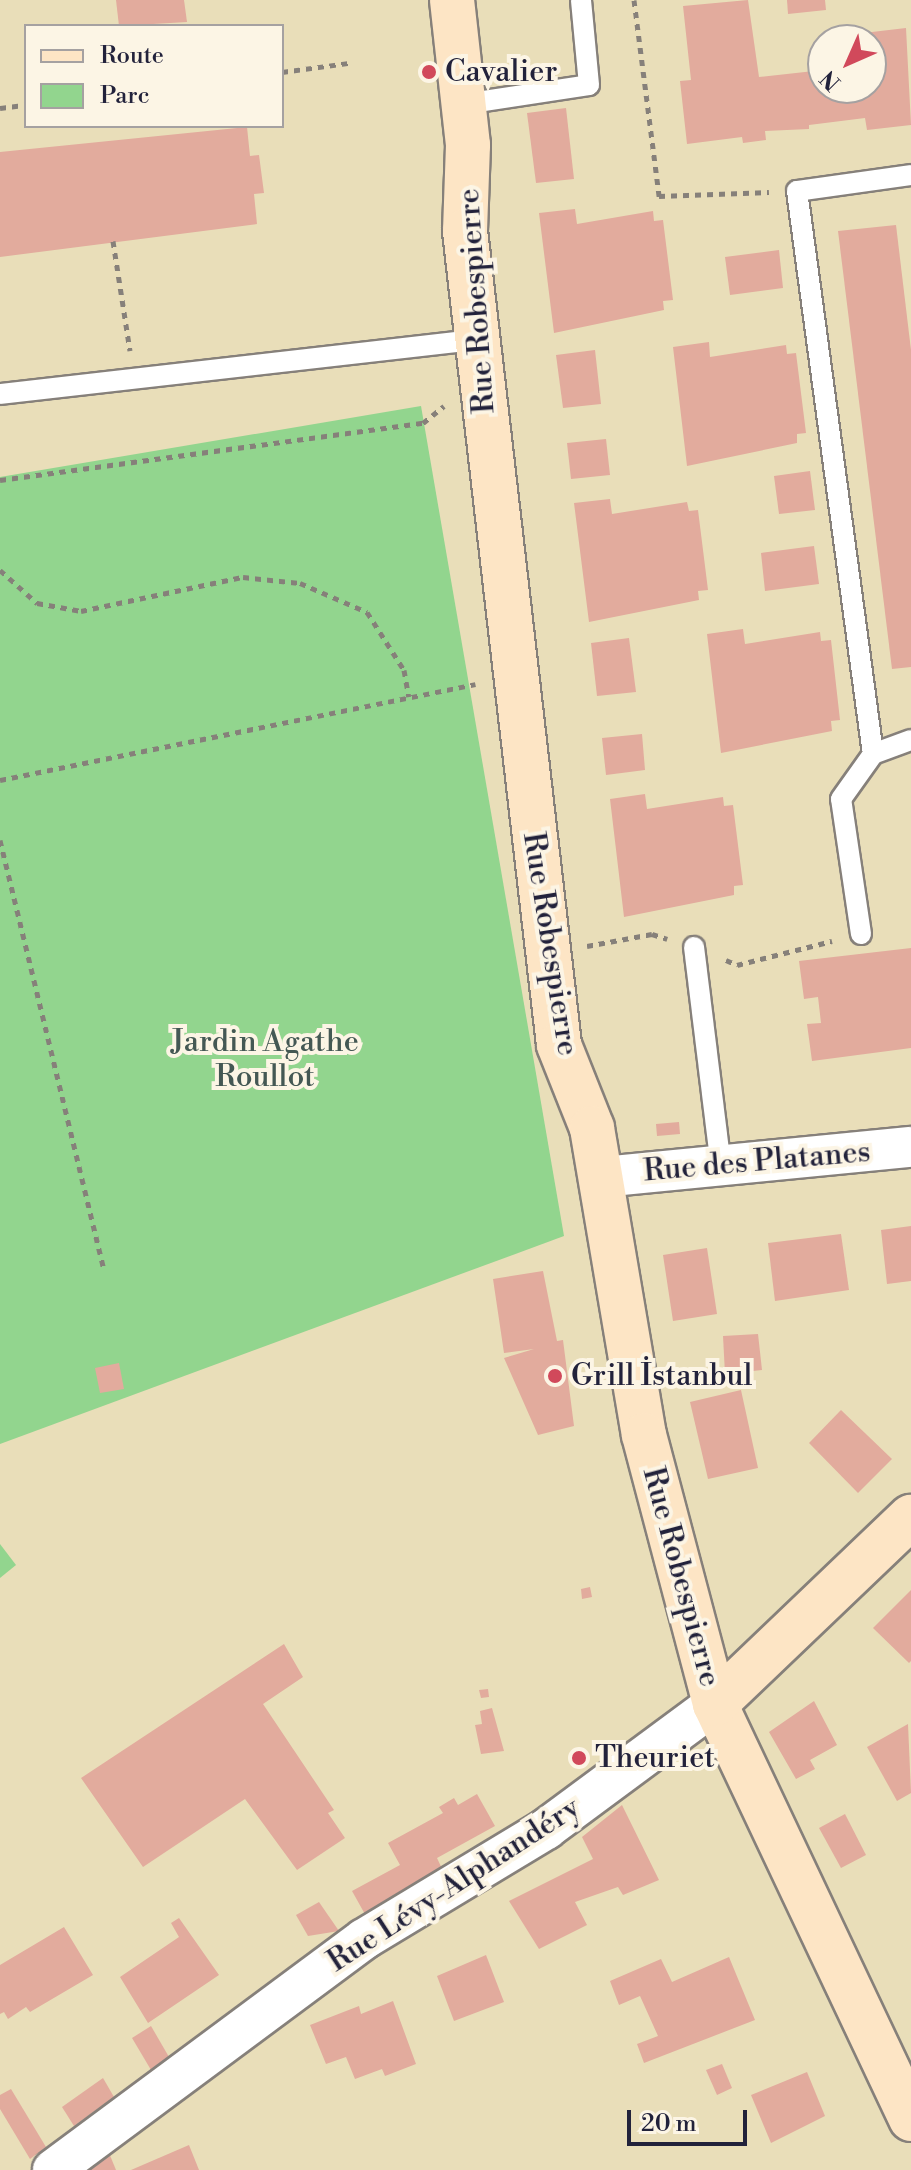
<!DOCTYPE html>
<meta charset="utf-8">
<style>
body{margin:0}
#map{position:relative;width:911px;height:2170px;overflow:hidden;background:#e9deb9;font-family:"Libre Bodoni",serif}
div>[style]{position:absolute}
.green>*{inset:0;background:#92d58e}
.building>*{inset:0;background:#e2ab9d}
.path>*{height:5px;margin-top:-2.5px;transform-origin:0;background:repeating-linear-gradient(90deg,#86807a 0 6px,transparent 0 12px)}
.roads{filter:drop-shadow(2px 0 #86807a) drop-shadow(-2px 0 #86807a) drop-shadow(0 2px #86807a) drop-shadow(0 -2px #86807a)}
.lane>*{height:20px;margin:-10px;padding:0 10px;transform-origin:10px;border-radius:10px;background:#fff}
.street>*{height:40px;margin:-20px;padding:0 20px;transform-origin:20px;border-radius:20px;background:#fff}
.secondary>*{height:44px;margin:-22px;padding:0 22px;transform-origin:22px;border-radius:22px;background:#fde5c5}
.dots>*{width:22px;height:22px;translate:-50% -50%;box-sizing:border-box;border:4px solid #fcf5e5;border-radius:50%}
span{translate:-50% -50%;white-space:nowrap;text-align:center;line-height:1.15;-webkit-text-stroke:8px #fcf5e5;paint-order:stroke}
.poi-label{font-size:30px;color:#22223b}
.left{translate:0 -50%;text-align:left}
.street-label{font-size:30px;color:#22223b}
.park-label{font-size:30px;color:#445854}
.legend{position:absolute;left:24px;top:24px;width:260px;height:104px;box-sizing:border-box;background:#fcf5e5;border:2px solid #a5a1a1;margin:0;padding:10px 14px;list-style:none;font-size:24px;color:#22223b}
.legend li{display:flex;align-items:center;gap:16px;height:40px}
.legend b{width:40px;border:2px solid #a5a1a1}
.north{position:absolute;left:807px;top:24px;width:80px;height:80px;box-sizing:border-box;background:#fcf5e5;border:2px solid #a5a1a1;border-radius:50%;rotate:225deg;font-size:22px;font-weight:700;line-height:32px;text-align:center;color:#22223b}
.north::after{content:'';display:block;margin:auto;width:28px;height:36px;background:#d1495b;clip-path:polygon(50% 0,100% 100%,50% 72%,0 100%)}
.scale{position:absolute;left:627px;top:2110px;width:120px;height:36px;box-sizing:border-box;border:4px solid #22223b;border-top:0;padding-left:10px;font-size:24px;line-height:28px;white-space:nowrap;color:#22223b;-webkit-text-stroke:6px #fcf5e5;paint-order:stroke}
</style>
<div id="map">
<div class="green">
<i style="clip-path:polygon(421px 406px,564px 1236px,0 1444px,0 477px)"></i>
<i style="clip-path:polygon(0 1544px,16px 1565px,0 1578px)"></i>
</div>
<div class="building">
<i style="clip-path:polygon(116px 0,184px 0,187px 22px,119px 26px)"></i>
<i style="clip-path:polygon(748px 0,759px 77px,823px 70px,823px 88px,871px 88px,871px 40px,855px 40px,855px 34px,906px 28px,911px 125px,867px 130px,865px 118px,809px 125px,809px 129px,765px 131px,766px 140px,743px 143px,742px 137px,687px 144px,680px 81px,691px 80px,683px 6px)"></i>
<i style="clip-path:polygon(787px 0,825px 0,826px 10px,788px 14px)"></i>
<i style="clip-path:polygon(566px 108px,574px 179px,536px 183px,527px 113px)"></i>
<i style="clip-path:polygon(247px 127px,250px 156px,259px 155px,264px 193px,254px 194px,257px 224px,0 257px,0 152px)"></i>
<i style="clip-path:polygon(575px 209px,577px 224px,653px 211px,654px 221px,663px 220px,673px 300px,663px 301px,664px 310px,554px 333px,539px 213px)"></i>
<i style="clip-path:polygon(896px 225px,911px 350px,911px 667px,892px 669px,838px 231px)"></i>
<i style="clip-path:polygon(779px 250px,783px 288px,730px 295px,725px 257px)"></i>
<i style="clip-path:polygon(709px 342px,710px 357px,786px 345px,787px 354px,796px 353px,806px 433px,797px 434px,797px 443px,687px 466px,673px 347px)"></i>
<i style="clip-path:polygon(595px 350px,601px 404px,563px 408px,556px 355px)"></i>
<i style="clip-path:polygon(606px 439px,610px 475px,571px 479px,567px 443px)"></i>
<i style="clip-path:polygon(810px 471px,815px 510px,779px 514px,774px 476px)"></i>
<i style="clip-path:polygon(610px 499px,612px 514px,687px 502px,689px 511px,698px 510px,708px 590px,698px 591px,699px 600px,589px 622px,574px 503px)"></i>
<i style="clip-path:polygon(814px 546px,819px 584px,765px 591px,761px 553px)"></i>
<i style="clip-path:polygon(743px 629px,745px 644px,820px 632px,821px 641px,831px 640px,840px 720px,831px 721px,832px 731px,721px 753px,707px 634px)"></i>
<i style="clip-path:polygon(629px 638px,636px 692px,597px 696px,591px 643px)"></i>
<i style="clip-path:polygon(642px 734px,645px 770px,606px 775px,602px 738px)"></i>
<i style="clip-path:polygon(645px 794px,647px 809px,723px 797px,724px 806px,733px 805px,743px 885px,734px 886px,734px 895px,624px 917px,610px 799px)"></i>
<i style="clip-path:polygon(911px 948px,911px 1048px,812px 1061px,807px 1024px,821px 1023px,818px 997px,804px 999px,799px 961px)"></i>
<i style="clip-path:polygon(679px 1122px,680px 1134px,657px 1136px,656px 1124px)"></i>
<i style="clip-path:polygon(911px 1226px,911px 1281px,887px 1284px,881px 1230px)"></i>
<i style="clip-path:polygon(841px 1234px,849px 1290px,775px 1301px,768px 1243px)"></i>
<i style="clip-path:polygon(707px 1248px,717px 1314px,673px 1321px,663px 1255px)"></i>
<i style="clip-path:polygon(543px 1271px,557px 1341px,563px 1340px,574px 1426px,538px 1435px,504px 1358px,534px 1349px,504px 1353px,493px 1279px)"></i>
<i style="clip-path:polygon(758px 1334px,762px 1370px,725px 1374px,723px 1336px)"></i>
<i style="clip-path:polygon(119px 1363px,124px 1389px,100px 1393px,95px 1368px)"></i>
<i style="clip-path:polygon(741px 1390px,758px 1468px,708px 1479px,690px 1402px)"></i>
<i style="clip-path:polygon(841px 1410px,892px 1459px,858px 1493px,809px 1443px)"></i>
<i style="clip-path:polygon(590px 1587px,592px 1597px,582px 1599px,581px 1589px)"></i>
<i style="clip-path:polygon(911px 1590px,911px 1661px,909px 1663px,873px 1628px)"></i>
<i style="clip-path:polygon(284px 1644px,303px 1677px,263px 1704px,334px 1810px,328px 1813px,345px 1838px,297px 1870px,245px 1799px,143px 1867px,81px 1778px)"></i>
<i style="clip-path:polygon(488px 1689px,489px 1697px,481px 1698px,479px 1690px)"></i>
<i style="clip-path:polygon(814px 1701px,837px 1745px,810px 1760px,815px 1769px,796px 1779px,769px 1732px)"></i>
<i style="clip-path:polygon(492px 1708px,504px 1751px,481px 1754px,475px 1725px,482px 1724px,480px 1711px)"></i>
<i style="clip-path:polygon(908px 1724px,911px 1793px,897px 1801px,867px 1747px)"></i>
<i style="clip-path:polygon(477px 1794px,495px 1826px,437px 1858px,445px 1875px,366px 1916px,352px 1891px,400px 1865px,388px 1843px,443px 1813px,439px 1807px,454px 1798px,458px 1805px)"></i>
<i style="clip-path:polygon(622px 1805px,659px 1880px,623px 1895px,618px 1887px,575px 1902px,587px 1925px,539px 1949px,509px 1901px,593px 1859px,582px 1837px)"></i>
<i style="clip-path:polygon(845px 1814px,866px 1855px,841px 1868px,819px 1828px)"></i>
<i style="clip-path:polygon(319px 1902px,339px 1931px,308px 1936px,296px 1915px)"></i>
<i style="clip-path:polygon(179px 1918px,219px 1975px,148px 2023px,120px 1977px,179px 1937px,171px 1923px)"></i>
<i style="clip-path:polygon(64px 1927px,93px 1975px,30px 2012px,26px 2007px,8px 2019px,4px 2012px,0 2014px,0 1965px)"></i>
<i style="clip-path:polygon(486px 1955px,504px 2002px,454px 2021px,437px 1976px)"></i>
<i style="clip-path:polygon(729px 1957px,755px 2020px,644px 2063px,637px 2044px,658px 2036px,640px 1996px,619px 2005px,610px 1981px,661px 1959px,672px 1982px)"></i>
<i style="clip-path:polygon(393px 2001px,416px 2064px,385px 2076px,382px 2069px,355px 2079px,346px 2057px,326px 2064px,310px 2025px,359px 2006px,361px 2014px)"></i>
<i style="clip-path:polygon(151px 2026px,169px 2057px,151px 2070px,132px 2038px)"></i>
<i style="clip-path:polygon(722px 2064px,732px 2088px,717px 2095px,706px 2070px)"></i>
<i style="clip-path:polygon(807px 2072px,825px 2116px,771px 2143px,751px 2095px)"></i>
<i style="clip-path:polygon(103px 2078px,114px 2097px,74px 2126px,62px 2107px)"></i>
<i style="clip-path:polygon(11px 2089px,46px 2147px,30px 2159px,0 2109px,0 2095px)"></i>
<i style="clip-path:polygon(189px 2145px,199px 2170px,131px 2170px)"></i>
<i style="clip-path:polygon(109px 2153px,116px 2170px,87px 2170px)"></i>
</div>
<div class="path">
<i style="left:634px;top:0;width:198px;rotate:82.7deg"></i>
<i style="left:659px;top:196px;width:110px;rotate:-2.1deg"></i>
<i style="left:282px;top:72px;width:68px;rotate:-7.7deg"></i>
<i style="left:0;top:108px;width:26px;rotate:-7deg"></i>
<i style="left:113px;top:241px;width:111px;rotate:81.2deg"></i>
<i style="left:0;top:480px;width:427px;rotate:-7.7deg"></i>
<i style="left:423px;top:423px;width:27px;rotate:-39deg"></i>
<i style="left:0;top:570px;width:50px;rotate:41.7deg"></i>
<i style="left:37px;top:603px;width:45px;rotate:10.3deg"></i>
<i style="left:81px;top:611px;width:166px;rotate:-11.9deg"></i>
<i style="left:243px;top:577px;width:57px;rotate:6deg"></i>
<i style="left:300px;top:583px;width:73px;rotate:23.4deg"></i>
<i style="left:367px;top:612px;width:69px;rotate:57.5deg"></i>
<i style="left:404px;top:670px;width:27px;rotate:80deg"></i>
<i style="left:0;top:780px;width:485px;rotate:-11.4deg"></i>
<i style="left:0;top:840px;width:443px;rotate:76.4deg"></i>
<i style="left:587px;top:946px;width:66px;rotate:-10.5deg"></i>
<i style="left:652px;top:934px;width:16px;rotate:18deg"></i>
<i style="left:726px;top:960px;width:12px;rotate:24deg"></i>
<i style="left:737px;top:965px;width:98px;rotate:-14.2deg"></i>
</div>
<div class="roads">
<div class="lane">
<i style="left:464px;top:104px;width:126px;rotate:-8.6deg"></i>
<i style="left:589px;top:85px;width:85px;rotate:-95.4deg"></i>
<i style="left:911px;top:175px;width:115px;rotate:172deg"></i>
<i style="left:797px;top:191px;width:568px;rotate:82.31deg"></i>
<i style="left:873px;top:754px;width:40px;rotate:-20.2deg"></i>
<i style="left:0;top:394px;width:480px;rotate:-6.5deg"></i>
<i style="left:861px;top:934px;width:136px;rotate:-98.4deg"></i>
<i style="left:841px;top:799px;width:55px;rotate:-54.6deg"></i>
<i style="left:694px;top:947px;width:221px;rotate:83deg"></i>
</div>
<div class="street">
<i style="left:603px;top:1177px;width:309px;rotate:-5.6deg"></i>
<i style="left:53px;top:2170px;width:387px;rotate:-36.6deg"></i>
<i style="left:364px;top:1939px;width:213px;rotate:-31.1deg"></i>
<i style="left:546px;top:1829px;width:210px;rotate:-36.5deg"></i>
</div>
<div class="secondary">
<i style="left:452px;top:0;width:146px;rotate:83.7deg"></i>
<i style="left:468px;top:145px;width:86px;rotate:92deg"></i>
<i style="left:465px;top:231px;width:819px;rotate:83.41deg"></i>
<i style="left:559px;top:1045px;width:89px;rotate:68.3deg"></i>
<i style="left:592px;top:1128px;width:311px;rotate:80.4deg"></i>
<i style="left:644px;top:1435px;width:278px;rotate:75.2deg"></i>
<i style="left:715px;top:1704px;width:459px;rotate:64.7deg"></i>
<i style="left:715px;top:1704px;width:271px;rotate:-43.7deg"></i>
</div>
</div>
<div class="dots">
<i style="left:429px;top:72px;background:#d1495b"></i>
<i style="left:555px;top:1376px;background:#d1495b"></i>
<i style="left:579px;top:1758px;background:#d1495b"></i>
</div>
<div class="poi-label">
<span class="left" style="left:445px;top:72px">Cavalier</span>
<span class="left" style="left:571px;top:1376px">Grill İstanbul</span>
<span class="left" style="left:595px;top:1758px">Theuriet</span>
</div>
<div class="street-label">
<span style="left:477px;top:301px;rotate:-94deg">Rue Robespierre</span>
<span style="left:550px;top:944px;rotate:81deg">Rue Robespierre</span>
<span style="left:757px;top:1162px;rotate:-5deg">Rue des Platanes</span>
<span style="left:681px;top:1577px;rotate:75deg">Rue Robespierre</span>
<span style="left:454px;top:1885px;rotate:-33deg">Rue Lévy-Alphandéry</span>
</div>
<div class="park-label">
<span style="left:265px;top:1059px">Jardin Agathe<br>Roullot</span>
</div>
<ul class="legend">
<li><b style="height:10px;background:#fde5c5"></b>Route</li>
<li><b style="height:22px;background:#92d58e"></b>Parc</li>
</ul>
<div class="north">N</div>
<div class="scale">20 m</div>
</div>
